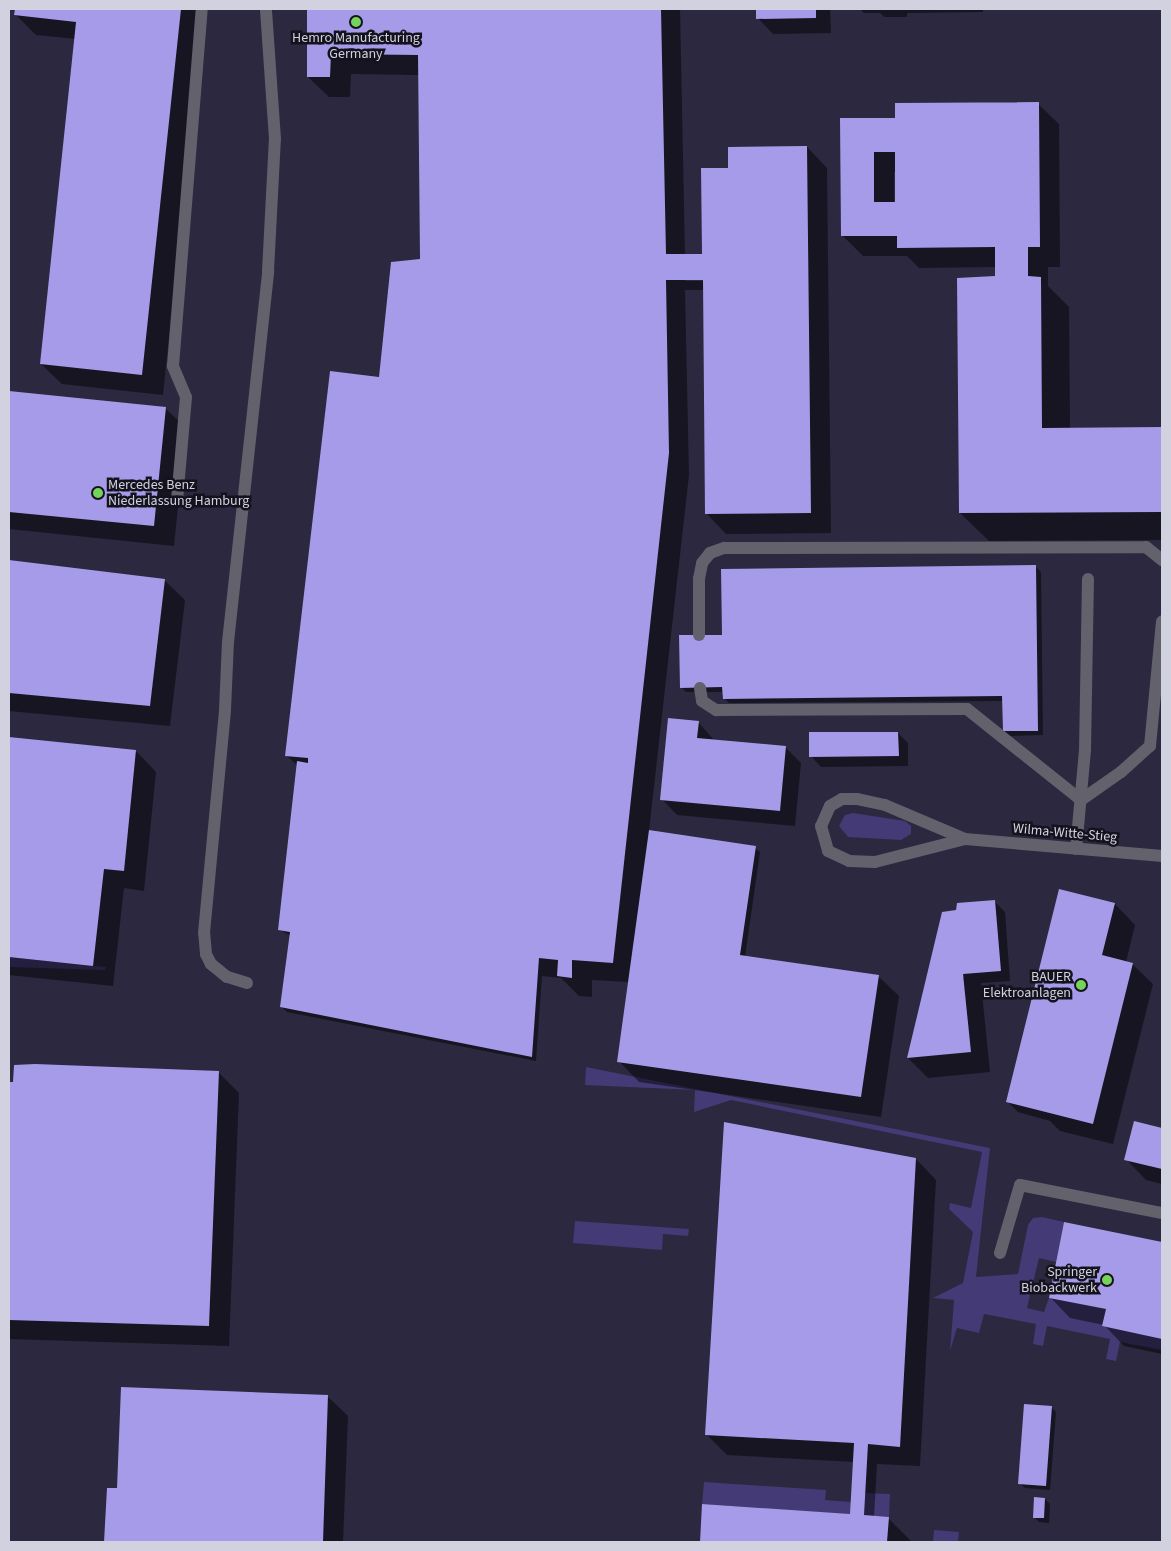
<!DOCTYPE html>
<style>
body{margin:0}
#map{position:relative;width:1171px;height:1551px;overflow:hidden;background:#2b283f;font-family:"Source Sans 3",sans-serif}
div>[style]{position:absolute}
.green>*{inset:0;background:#443a75}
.shadow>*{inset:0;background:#0007}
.building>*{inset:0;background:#a59be8}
.service>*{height:12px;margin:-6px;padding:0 6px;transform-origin:6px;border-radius:6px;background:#62616c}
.minor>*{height:12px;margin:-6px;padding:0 6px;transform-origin:6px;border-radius:6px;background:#62616c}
.dots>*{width:14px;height:14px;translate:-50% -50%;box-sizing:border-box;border:2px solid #13121d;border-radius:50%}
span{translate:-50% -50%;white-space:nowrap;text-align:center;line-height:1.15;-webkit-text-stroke:5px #13121d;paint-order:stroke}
.poi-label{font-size:14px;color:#d2d1e0}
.left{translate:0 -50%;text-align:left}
.right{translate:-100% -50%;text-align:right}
.street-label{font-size:14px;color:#d2d1e0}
.frame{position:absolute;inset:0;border:10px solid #d2d1e0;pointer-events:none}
</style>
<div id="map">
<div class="green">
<i style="clip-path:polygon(853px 813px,905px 821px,911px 826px,911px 834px,901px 840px,848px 837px,839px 826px,845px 815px)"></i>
<i style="clip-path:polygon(9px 957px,93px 966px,106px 967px,105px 970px,9px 967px)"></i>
<i style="clip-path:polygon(586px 1067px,990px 1148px,976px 1277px,1018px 1274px,1028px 1225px,1033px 1218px,1042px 1217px,1064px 1222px,1056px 1262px,1039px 1258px,1027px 1308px,1044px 1312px,1049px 1298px,1106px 1309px,1102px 1326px,1162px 1339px,1162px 1350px,1120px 1342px,1116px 1361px,1106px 1359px,1110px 1339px,1047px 1326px,1043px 1346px,1033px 1344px,1036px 1324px,984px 1314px,979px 1333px,957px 1328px,950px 1351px,954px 1300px,933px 1298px,963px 1283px,973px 1232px,949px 1209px,950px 1203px,971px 1208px,982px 1152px,731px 1100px,694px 1112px,695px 1090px,585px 1085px)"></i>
<i style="clip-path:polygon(575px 1221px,689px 1229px,688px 1236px,663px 1234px,662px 1250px,573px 1243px)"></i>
<i style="clip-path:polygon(704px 1482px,826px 1490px,825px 1500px,863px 1503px,864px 1493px,890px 1494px,889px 1517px,702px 1504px)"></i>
<i style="clip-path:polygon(934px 1530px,959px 1532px,958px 1542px,933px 1542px)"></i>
</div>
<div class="shadow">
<i style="clip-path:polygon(16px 9px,203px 9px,163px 395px,62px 384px,41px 364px,76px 39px,36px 35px,16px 15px)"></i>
<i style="clip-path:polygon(evenodd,308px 9px,680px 9px,685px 255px,703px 255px,730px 169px,807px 147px,827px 168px,831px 533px,726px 534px,706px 513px,704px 290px,685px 290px,689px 475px,649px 831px,755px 848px,760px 852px,745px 957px,878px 976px,899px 996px,881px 1117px,639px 1082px,619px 1061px,629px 982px,592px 980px,592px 997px,579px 996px,561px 978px,542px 976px,536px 1061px,287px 1012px,282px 1007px,291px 936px,280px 930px,298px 766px,287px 756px,380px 378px,421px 260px,420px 75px,351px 74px,350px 97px,329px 97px,308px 77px,308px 9px,704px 278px,704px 281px,685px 281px,685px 279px,704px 278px)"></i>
<i style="clip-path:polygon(757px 9px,830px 9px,831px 33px,773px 34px,758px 18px)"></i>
<i style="clip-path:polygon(860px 9px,983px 9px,983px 12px,907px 13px,907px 17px,884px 17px,880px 13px,864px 13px)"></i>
<i style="clip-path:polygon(evenodd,1038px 104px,1059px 124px,1060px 267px,1048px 267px,1048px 286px,1069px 307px,1070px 429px,1162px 428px,1162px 540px,989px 541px,960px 513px,999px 279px,996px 267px,919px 268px,907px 256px,863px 256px,842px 235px,841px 120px,896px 119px,1038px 104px,894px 172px,896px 172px,897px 203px,894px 203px,894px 172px)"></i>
<i style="clip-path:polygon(9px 392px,165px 408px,186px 428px,174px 546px,9px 529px)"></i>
<i style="clip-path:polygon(9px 562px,164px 580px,185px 600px,170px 726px,9px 711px)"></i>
<i style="clip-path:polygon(1036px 567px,1041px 572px,1043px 735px,1009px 736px,1004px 731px,1004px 701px,729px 703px,724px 698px,724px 692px,686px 692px,681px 687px,724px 636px)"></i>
<i style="clip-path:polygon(698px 722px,714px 740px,785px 747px,801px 763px,795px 826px,677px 815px,662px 799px)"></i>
<i style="clip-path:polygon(898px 733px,908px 743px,908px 766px,821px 767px,811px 756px)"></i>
<i style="clip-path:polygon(9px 738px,136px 751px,156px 772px,144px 891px,124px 888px,113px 986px,9px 975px)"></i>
<i style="clip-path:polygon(evenodd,995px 902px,1005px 912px,1010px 981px,981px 983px,990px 1072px,928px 1078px,908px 1058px,944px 913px,956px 912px,959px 915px,958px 905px,995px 902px,958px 942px,961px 942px,964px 978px,962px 978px,958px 942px)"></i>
<i style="clip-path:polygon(1115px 904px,1135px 925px,1126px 962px,1132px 964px,1153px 984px,1113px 1144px,1060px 1131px,1050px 1121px,1018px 1112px,1008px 1102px)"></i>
<i style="clip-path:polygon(218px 1072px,239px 1093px,229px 1346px,9px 1339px,9px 1083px)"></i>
<i style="clip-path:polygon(1135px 1122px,1162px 1129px,1162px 1184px,1146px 1180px,1126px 1159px)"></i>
<i style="clip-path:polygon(916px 1159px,936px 1180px,920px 1466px,877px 1464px,874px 1517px,888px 1518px,912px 1542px,701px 1542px,703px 1506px,853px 1516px,855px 1462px,727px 1455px,706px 1434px)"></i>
<i style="clip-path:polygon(1065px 1224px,1162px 1244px,1162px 1354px,1124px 1346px,1104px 1325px,1070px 1318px,1050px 1297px)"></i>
<i style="clip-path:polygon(327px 1396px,348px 1416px,343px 1542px,106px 1542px,108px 1489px,119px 1490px)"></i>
<i style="clip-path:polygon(1051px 1407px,1056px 1412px,1050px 1490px,1025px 1488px,1020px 1483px)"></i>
<i style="clip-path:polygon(1045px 1499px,1050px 1504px,1049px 1523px,1039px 1522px,1034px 1517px)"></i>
</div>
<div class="building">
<i style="clip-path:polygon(15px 9px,181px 9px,142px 375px,40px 364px,76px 22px,14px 15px)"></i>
<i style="clip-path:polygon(307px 9px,661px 9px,666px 254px,702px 254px,701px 168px,728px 168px,728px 147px,807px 146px,811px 513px,705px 514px,703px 280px,666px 280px,669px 453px,613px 963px,572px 960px,572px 978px,557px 976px,558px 960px,539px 958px,532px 1057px,280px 1007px,290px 932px,278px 930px,297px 761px,308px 763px,308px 758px,285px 756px,330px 371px,379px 377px,391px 262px,420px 259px,418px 55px,331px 54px,330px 77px,307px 77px)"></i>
<i style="clip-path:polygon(756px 9px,816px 9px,816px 18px,756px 19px)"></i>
<i style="clip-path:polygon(evenodd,1039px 102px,1040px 247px,1028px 247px,1028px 276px,1041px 277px,1042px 428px,1162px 427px,1162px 512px,959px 513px,957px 278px,995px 276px,995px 247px,897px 248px,897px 236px,841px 236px,840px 118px,895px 118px,895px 103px,1039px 102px,874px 152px,895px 152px,895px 202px,874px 202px,874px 152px)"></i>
<i style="clip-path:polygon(9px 391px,166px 407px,154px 526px,9px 512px)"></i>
<i style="clip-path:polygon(9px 560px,165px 579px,150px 706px,9px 693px)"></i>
<i style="clip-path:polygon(1036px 565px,1038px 731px,1003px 731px,1002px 696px,723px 699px,722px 687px,680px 688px,679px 635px,722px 635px,721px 569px)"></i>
<i style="clip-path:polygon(668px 718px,699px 721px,697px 738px,786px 746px,780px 811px,660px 800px)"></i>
<i style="clip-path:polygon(809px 732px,898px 732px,899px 756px,809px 757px)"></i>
<i style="clip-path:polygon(9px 737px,136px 750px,124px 871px,104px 869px,93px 966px,9px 957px)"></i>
<i style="clip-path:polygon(649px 830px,756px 846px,740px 955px,879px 975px,861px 1097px,617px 1062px)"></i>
<i style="clip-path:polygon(1059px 889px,1115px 903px,1102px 955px,1133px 963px,1093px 1124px,1006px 1102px)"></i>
<i style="clip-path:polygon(995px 900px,1001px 971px,963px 974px,971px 1052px,907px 1058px,942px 912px,956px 910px,957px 903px)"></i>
<i style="clip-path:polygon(35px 1064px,219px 1071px,209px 1326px,9px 1320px,9px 1082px,13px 1082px,14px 1065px)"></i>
<i style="clip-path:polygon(1134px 1121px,1162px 1128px,1162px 1169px,1124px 1160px)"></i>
<i style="clip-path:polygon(724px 1122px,916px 1158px,900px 1447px,868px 1444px,864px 1515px,889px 1517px,887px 1542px,700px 1542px,702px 1504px,850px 1514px,854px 1443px,705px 1435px)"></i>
<i style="clip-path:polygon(1064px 1222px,1162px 1242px,1162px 1339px,1102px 1326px,1106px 1309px,1049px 1298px)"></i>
<i style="clip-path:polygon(121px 1387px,328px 1395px,323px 1542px,104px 1542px,107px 1488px,117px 1488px)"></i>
<i style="clip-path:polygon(1024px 1404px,1052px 1406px,1046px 1486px,1018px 1484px)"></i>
<i style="clip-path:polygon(1034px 1497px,1045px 1498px,1044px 1518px,1033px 1518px)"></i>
</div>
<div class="service">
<i style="left:177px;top:500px;width:103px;rotate:-85deg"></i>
<i style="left:186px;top:397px;width:34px;rotate:-113deg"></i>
<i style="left:173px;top:366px;width:358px;rotate:-85.4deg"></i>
<i style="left:699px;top:635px;width:56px;rotate:-90deg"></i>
<i style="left:699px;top:579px;width:16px;rotate:-79deg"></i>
<i style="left:702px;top:563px;width:13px;rotate:-51deg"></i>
<i style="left:710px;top:553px;width:15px;rotate:-20deg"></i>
<i style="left:724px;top:548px;width:422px;rotate:-0.1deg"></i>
<i style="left:1146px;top:547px;width:21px;rotate:39deg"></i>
<i style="left:700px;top:688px;width:13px;rotate:81deg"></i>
<i style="left:702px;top:701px;width:17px;rotate:33deg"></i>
<i style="left:716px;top:710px;width:251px;rotate:-0.2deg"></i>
<i style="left:967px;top:709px;width:146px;rotate:38.6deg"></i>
<i style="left:1081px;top:800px;width:49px;rotate:-35deg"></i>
<i style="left:1121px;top:772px;width:39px;rotate:-42deg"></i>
<i style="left:1150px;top:746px;width:125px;rotate:-84.5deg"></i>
<i style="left:1076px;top:849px;width:99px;rotate:-84.8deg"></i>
<i style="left:1085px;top:750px;width:171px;rotate:-89deg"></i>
<i style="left:247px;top:983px;width:21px;rotate:-163deg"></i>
<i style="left:227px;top:977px;width:21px;rotate:-141deg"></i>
<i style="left:211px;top:964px;width:11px;rotate:-117deg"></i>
<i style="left:206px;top:954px;width:21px;rotate:-95deg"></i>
<i style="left:204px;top:933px;width:224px;rotate:-84.6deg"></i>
<i style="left:225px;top:710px;width:68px;rotate:-87.5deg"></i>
<i style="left:228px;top:642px;width:373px;rotate:-83.8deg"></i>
<i style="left:268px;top:271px;width:132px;rotate:-87deg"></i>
<i style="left:275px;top:139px;width:130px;rotate:-94deg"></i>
<i style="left:1000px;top:1253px;width:71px;rotate:-73.6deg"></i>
<i style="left:1020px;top:1185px;width:145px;rotate:11.2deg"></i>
</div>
<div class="minor">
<i style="left:965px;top:839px;width:87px;rotate:-157deg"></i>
<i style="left:885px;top:805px;width:29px;rotate:-168deg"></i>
<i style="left:857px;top:799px;width:15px;rotate:180deg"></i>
<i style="left:842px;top:799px;width:14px;rotate:150deg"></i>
<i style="left:830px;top:806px;width:22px;rotate:114deg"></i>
<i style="left:821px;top:826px;width:26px;rotate:74deg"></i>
<i style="left:828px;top:851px;width:23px;rotate:25deg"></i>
<i style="left:849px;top:861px;width:26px;rotate:2deg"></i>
<i style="left:875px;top:862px;width:93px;rotate:-14.3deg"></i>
<i style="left:965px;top:839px;width:198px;rotate:4.9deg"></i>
</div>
<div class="dots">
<i style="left:356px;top:22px;background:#75d25b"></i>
<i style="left:98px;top:493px;background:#75d25b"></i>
<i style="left:1081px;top:985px;background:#75d25b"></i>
<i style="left:1107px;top:1280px;background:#75d25b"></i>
</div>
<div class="poi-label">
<span style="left:356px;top:46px">Hemro Manufacturing<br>Germany</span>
<span class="left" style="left:108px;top:493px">Mercedes Benz<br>Niederlassung Hamburg</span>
<span class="right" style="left:1071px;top:985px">BAUER<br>Elektroanlagen</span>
<span class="right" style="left:1097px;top:1280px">Springer<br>Biobackwerk</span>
</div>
<div class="street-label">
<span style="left:1065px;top:833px;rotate:5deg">Wilma-Witte-Stieg</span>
</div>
<div class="frame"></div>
</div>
